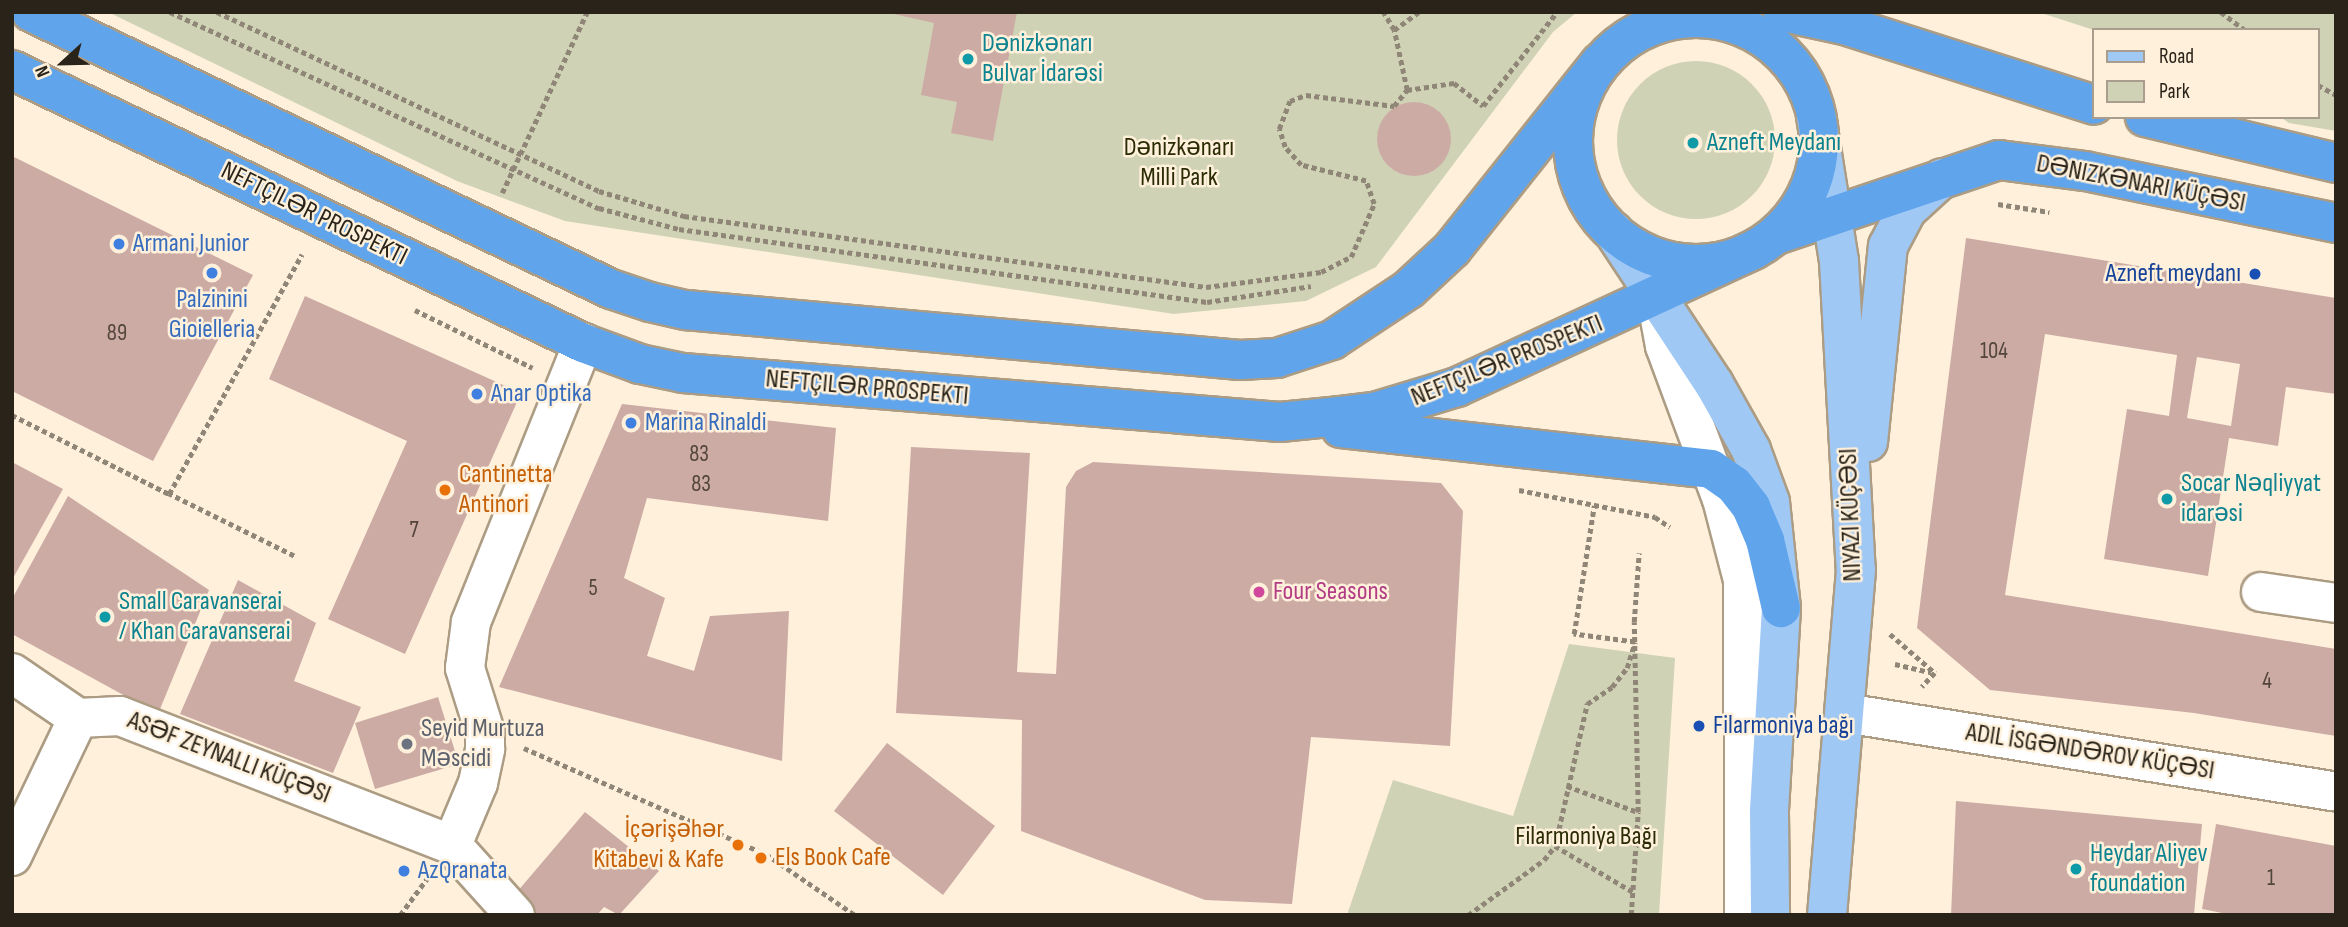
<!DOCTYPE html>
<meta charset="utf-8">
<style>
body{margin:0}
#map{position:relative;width:2348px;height:927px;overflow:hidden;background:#fef0da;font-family:"Sofia Sans Condensed",sans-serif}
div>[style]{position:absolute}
.green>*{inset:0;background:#cfd2b5}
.round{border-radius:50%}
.building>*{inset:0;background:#cdaba5}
.path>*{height:4.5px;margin-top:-2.25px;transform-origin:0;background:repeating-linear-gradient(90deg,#908677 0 5px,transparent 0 8.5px)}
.roads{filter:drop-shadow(2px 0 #ac9c83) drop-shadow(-2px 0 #ac9c83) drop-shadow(0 2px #ac9c83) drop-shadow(0 -2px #ac9c83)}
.minor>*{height:38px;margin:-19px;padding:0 19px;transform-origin:19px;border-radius:19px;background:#fff}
.major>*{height:38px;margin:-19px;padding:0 19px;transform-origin:19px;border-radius:19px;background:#a0c8f4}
.highway>*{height:38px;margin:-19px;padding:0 19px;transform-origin:19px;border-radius:19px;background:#60a4ec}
.highway>.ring{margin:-19px;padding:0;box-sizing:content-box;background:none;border:38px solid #60a4ec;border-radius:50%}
.dots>*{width:19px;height:19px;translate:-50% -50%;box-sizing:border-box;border:4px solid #fef0da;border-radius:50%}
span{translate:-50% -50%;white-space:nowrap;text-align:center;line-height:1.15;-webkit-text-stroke:5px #fef0da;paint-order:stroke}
.number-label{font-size:23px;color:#52453c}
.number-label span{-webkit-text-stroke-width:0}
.culture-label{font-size:26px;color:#0d838f}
.left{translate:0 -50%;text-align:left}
.park-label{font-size:26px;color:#2b2c05}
.street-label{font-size:26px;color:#292319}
.shop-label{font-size:26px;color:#366cbe}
.transit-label{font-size:26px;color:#164399}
.right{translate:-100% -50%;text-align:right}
.food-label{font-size:26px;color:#c56008}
.hotel-label{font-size:26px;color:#b23c85}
.worship-label{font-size:26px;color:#5b616d}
.frame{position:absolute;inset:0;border:14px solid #292319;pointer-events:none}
.legend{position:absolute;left:2092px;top:28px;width:228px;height:91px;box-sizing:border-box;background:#fef0da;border:2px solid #a99e8d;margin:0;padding:9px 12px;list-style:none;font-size:21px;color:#292319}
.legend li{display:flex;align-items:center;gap:14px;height:35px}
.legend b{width:35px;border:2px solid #a99e8d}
.north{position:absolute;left:28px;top:28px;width:70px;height:70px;-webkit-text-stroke:5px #fef0da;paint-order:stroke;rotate:248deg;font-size:19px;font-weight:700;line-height:28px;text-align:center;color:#292319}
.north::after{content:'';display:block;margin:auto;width:24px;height:32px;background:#292319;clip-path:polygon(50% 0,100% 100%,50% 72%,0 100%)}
</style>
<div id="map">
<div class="green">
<i style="clip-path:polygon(108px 12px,1577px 12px,1553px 32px,1376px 267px,1306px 301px,1174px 314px,565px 221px,457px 181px)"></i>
<i style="clip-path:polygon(2038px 12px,2336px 12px,2336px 131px,2289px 123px,2280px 117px,2318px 117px,2318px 30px,2094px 30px)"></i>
<i class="round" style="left:1617px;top:61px;width:158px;height:158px"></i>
<i style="clip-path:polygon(1569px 644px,1675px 658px,1659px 915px,1347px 915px,1393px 780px,1513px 816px)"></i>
</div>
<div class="building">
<i style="clip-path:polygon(885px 12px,1017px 12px,993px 141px,951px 133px,957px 102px,921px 95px,934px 23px)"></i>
<i class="round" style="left:1377px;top:102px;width:74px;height:74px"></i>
<i style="clip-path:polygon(12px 156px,253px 275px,153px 461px,12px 391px)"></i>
<i style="clip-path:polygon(evenodd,1966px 238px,2336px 298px,2336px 394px,2286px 387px,2278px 446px,2229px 438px,2208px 576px,2104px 559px,2127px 409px,2169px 416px,2177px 355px,2045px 334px,2005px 595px,2336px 649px,2336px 736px,2194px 713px,1990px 690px,1917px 628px,1966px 238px,2197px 357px,2240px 364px,2231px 426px,2187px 418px,2197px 357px)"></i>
<i style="clip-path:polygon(305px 296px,521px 393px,405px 654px,328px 619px,407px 441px,269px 379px)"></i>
<i style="clip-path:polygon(622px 404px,836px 428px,828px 521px,647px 498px,624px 578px,665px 598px,647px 656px,694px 671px,710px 616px,789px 611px,782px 761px,499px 687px)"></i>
<i style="clip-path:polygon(911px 447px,1030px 453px,1017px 672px,1056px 674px,1066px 487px,1076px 471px,1093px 462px,1441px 483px,1463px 511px,1450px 746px,1311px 737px,1292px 904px,1205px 900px,1021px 831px,1022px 720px,896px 713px)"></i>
<i style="clip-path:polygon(12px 462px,63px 489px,12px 580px)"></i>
<i style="clip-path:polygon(68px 496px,209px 590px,158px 714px,12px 634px,12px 599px)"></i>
<i style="clip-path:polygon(238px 580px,316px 623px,294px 681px,361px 707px,333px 773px,180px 714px)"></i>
<i style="clip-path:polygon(438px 697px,459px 764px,375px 789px,355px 723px)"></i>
<i style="clip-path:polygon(887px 743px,995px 826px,943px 895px,834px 811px)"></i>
<i style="clip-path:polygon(1956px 801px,2202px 824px,2194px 915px,1951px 915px)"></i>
<i style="clip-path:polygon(585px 812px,659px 871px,619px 915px,604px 907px,597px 915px,527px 915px,511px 899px)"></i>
<i style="clip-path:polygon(2216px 824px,2336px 846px,2336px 915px,2232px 915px,2202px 909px)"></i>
</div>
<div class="path">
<i style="left:170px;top:12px;width:472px;rotate:24.6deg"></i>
<i style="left:599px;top:208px;width:83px;rotate:14.7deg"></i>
<i style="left:679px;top:229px;width:533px;rotate:7.87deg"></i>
<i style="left:1207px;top:302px;width:105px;rotate:-8.7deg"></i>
<i style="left:217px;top:12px;width:422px;rotate:25.1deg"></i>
<i style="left:599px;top:191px;width:89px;rotate:16.4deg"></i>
<i style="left:684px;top:216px;width:527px;rotate:7.75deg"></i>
<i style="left:1206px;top:287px;width:116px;rotate:-7.4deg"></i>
<i style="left:1321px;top:272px;width:34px;rotate:-27deg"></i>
<i style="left:1351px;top:257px;width:58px;rotate:-66.5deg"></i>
<i style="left:1374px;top:204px;width:24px;rotate:-109deg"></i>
<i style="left:1366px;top:181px;width:67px;rotate:-166.2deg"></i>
<i style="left:1301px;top:165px;width:24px;rotate:-132deg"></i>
<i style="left:1285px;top:147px;width:19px;rotate:-108deg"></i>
<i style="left:1279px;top:129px;width:30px;rotate:-69deg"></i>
<i style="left:1290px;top:101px;width:17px;rotate:-21deg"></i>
<i style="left:1306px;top:95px;width:89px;rotate:7.1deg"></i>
<i style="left:1394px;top:106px;width:21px;rotate:-51deg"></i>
<i style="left:1407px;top:90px;width:61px;rotate:-102.2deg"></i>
<i style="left:1394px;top:30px;width:21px;rotate:-121deg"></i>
<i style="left:2221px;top:12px;width:30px;rotate:37deg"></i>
<i style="left:1394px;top:30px;width:31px;rotate:-36deg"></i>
<i style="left:2318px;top:85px;width:21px;rotate:29deg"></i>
<i style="left:1407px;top:90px;width:48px;rotate:-8.5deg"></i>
<i style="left:1454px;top:83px;width:37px;rotate:38deg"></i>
<i style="left:1483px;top:106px;width:120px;rotate:-51.8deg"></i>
<i style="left:502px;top:193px;width:200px;rotate:-64.8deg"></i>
<i style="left:1998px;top:204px;width:52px;rotate:8.9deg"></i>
<i style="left:415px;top:310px;width:131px;rotate:26.2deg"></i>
<i style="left:12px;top:415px;width:176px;rotate:26.7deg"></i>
<i style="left:1519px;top:490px;width:139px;rotate:11.2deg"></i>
<i style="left:1655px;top:517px;width:18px;rotate:34deg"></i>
<i style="left:294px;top:556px;width:140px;rotate:-153.6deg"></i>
<i style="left:169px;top:494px;width:274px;rotate:-61deg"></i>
<i style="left:1890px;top:634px;width:60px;rotate:40.9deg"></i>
<i style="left:1935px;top:673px;width:19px;rotate:133deg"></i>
<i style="left:1895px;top:664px;width:37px;rotate:13deg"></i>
<i style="left:524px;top:748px;width:264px;rotate:23.7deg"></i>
<i style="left:766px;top:854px;width:108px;rotate:34.4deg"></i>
<i style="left:1567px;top:786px;width:76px;rotate:20.1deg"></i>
<i style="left:1555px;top:846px;width:146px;rotate:-77.3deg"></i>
<i style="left:1587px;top:704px;width:30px;rotate:-34deg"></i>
<i style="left:1612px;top:687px;width:24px;rotate:-52deg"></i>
<i style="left:1627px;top:668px;width:27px;rotate:-73deg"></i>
<i style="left:1635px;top:642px;width:62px;rotate:-172.5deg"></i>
<i style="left:1574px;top:634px;width:130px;rotate:-81.1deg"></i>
<i style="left:400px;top:915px;width:49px;rotate:-53.4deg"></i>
<i style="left:1468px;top:915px;width:94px;rotate:-35.9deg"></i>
<i style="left:1544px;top:860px;width:18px;rotate:-52deg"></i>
<i style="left:1555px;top:846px;width:91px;rotate:30.5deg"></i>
<i style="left:1631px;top:915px;width:103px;rotate:-86.1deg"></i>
<i style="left:1638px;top:812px;width:190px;rotate:-91.2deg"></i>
<i style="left:1634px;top:622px;width:69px;rotate:-85.9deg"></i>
</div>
<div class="roads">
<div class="minor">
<i style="left:1656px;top:297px;width:50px;rotate:79.6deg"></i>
<i style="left:1665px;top:346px;width:163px;rotate:69.6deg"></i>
<i style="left:1722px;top:499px;width:84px;rotate:75.5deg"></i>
<i style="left:1743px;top:580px;width:335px;rotate:89.8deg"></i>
<i style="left:2261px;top:592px;width:76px;rotate:8.3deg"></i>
<i style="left:12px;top:673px;width:80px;rotate:34.3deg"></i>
<i style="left:78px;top:718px;width:42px;rotate:-2.7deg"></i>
<i style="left:120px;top:716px;width:356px;rotate:21.2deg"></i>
<i style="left:452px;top:845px;width:94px;rotate:48deg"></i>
<i style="left:1845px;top:713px;width:497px;rotate:9.1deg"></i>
<i style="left:452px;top:845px;width:67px;rotate:-67.2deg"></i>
<i style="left:478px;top:783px;width:35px;rotate:-78deg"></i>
<i style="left:485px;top:749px;width:17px;rotate:-90deg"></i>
<i style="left:485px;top:732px;width:67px;rotate:-107.4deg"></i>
<i style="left:465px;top:668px;width:46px;rotate:-82.6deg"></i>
<i style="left:471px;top:622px;width:301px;rotate:-68.1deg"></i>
<i style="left:12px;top:856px;width:153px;rotate:-64.4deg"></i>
</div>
<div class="major">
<i style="left:1816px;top:116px;width:147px;rotate:81deg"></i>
<i style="left:1839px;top:261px;width:309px;rotate:86.9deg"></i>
<i style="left:1856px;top:570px;width:346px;rotate:94.8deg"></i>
<i style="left:1613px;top:231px;width:183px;rotate:56.6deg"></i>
<i style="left:1714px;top:384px;width:76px;rotate:60.7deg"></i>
<i style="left:1751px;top:450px;width:55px;rotate:69.9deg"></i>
<i style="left:1770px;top:502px;width:107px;rotate:84.1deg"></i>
<i style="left:1781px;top:608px;width:205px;rotate:93.4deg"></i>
<i style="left:1769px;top:813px;width:102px;rotate:89.4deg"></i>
<i style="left:1868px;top:442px;width:197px;rotate:-84.2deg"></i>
<i style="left:1888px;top:246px;width:41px;rotate:-62.2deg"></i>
<i style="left:1907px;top:210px;width:47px;rotate:-42.4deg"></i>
</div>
<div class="highway">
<i style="left:31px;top:12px;width:643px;rotate:25.53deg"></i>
<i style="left:611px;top:289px;width:41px;rotate:18.4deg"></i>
<i style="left:650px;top:302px;width:37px;rotate:13deg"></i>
<i style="left:686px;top:310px;width:556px;rotate:5.16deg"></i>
<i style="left:1240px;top:360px;width:37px;rotate:-3deg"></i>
<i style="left:1277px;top:358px;width:58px;rotate:-18.1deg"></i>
<i style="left:1332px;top:340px;width:92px;rotate:-33.5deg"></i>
<i style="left:1409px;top:289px;width:59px;rotate:-42.9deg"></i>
<i style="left:1452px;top:249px;width:238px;rotate:-51.5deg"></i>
<i style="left:1783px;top:12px;width:62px;rotate:12deg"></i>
<i style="left:1844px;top:25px;width:262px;rotate:17.7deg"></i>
<i class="ring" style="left:1573px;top:18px;width:208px;height:208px"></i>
<i style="left:12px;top:70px;width:633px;rotate:25.55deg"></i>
<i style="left:583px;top:343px;width:61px;rotate:20.2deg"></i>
<i style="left:640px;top:364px;width:44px;rotate:11.8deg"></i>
<i style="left:683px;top:373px;width:599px;rotate:4.69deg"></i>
<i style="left:1280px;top:422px;width:59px;rotate:-5.8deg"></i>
<i style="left:1339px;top:416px;width:39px;rotate:-7deg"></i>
<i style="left:1378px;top:411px;width:83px;rotate:-16.9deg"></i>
<i style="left:1457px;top:387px;width:327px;rotate:-24.8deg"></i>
<i style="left:2145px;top:117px;width:196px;rotate:13.5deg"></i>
<i style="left:1776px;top:235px;width:235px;rotate:-18.6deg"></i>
<i style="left:1999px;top:160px;width:87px;rotate:7.3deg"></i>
<i style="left:2085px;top:171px;width:256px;rotate:11.7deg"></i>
<i style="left:1341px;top:428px;width:372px;rotate:6.3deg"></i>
<i style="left:1711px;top:469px;width:28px;rotate:35deg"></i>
<i style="left:1734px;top:485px;width:28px;rotate:52deg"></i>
<i style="left:1751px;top:507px;width:36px;rotate:67deg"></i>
<i style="left:1765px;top:540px;width:70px;rotate:76.8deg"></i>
</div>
</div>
<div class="dots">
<i style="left:968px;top:59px;background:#0f9aa8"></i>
<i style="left:1693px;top:143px;background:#0f9aa8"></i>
<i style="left:119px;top:244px;background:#3f7fe0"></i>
<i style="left:212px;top:273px;background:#3f7fe0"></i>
<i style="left:2255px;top:274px;background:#1a4fb4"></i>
<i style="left:477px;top:394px;background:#3f7fe0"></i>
<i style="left:631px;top:423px;background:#3f7fe0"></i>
<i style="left:445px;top:490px;background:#e8710a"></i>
<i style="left:2167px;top:499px;background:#0f9aa8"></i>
<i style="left:1259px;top:592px;background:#d1479c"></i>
<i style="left:105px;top:617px;background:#0f9aa8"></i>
<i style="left:1699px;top:726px;background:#1a4fb4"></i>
<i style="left:407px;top:744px;background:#6b7280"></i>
<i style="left:738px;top:845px;background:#e8710a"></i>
<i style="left:761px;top:858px;background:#e8710a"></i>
<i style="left:2076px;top:869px;background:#0f9aa8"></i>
<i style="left:404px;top:871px;background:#3f7fe0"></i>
</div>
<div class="number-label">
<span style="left:117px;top:333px">89</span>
<span style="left:1994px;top:351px">104</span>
<span style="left:699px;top:454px">83</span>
<span style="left:701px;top:484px">83</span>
<span style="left:414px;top:530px">7</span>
<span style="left:593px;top:588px">5</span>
<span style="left:2267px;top:681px">4</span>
<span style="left:2271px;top:878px">1</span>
</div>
<div class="culture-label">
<span class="left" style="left:982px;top:59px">Dənizkənarı<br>Bulvar İdarəsi</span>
<span class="left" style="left:1707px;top:143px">Azneft Meydanı</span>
<span class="left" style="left:2181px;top:499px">Socar Nəqliyyat<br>idarəsi</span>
<span class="left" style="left:119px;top:617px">Small Caravanserai<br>/ Khan Caravanserai</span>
<span class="left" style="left:2090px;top:869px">Heydar Aliyev<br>foundation</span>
</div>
<div class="park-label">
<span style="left:1179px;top:163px">Dənizkənarı<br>Milli Park</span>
<span style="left:1586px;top:837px">Filarmoniya Bağı</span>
</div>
<div class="street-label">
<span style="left:2141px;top:184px;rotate:11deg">DƏNIZKƏNARI KÜÇƏSI</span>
<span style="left:314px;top:214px;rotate:26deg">NEFTÇILƏR PROSPEKTI</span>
<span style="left:1507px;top:361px;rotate:-22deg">NEFTÇILƏR PROSPEKTI</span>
<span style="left:867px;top:388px;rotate:5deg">NEFTÇILƏR PROSPEKTI</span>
<span style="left:1851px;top:515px;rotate:-92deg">NIYAZI KÜÇƏSI</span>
<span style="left:2090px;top:752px;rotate:9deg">ADIL İSGƏNDƏROV KÜÇƏSI</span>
<span style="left:229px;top:758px;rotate:21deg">ASƏF ZEYNALLI KÜÇƏSI</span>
</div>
<div class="shop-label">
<span class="left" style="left:133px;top:244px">Armani Junior</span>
<span style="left:212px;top:315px">Palzinini<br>Gioielleria</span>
<span class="left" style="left:491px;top:394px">Anar Optika</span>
<span class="left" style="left:645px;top:423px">Marina Rinaldi</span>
<span class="left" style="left:418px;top:871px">AzQranata</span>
</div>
<div class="transit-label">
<span class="right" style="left:2241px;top:274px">Azneft meydanı</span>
<span class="left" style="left:1713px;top:726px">Filarmoniya bağı</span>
</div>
<div class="food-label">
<span class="left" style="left:459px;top:490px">Cantinetta<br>Antinori</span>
<span class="right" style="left:724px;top:845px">İçərişəhər<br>Kitabevi &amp; Kafe</span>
<span class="left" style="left:775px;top:858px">Els Book Cafe</span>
</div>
<div class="hotel-label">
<span class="left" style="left:1273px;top:592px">Four Seasons</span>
</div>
<div class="worship-label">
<span class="left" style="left:421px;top:744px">Seyid Murtuza<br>Məscidi</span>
</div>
<div class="frame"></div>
<ul class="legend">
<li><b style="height:9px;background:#a0c8f4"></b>Road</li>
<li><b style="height:19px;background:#cfd2b5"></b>Park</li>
</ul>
<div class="north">N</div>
</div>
